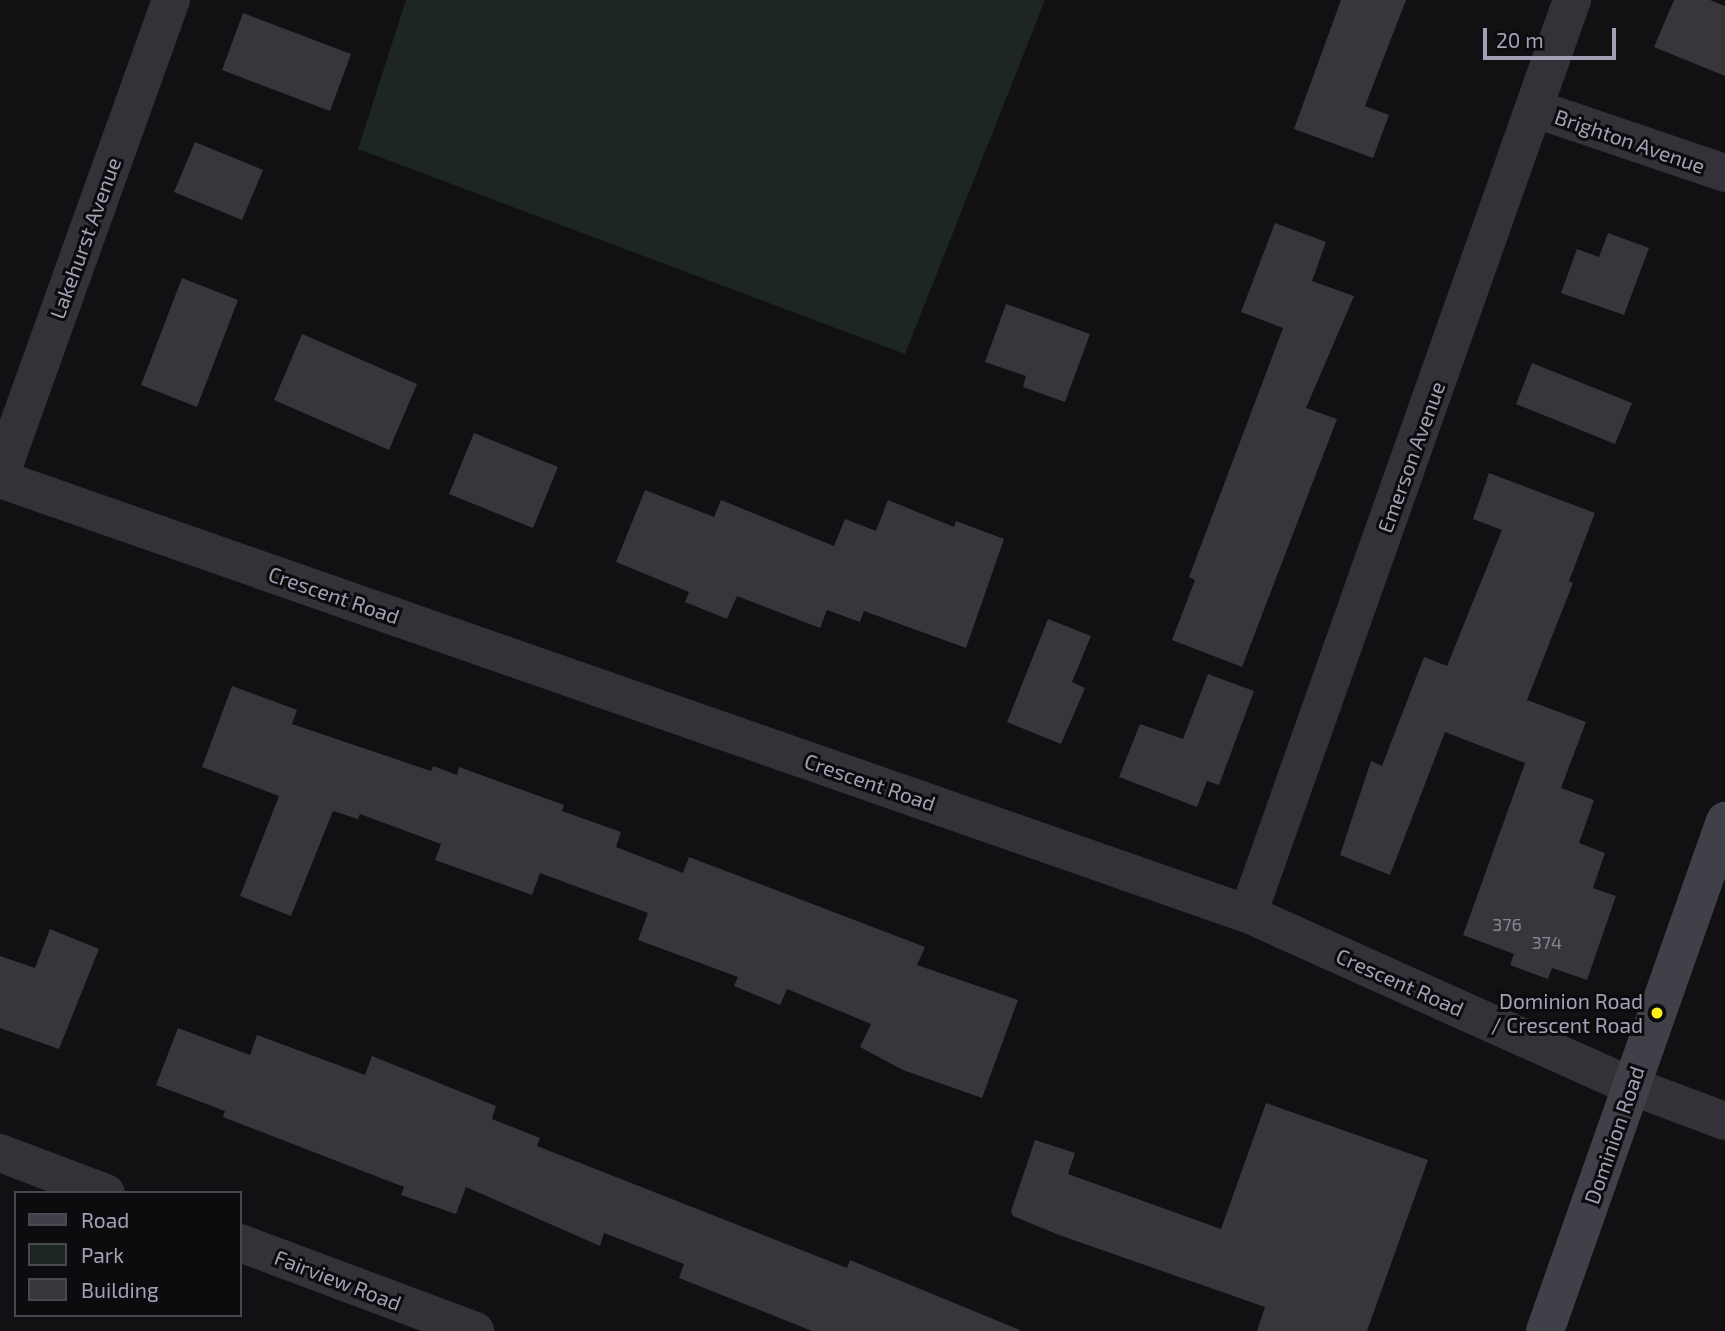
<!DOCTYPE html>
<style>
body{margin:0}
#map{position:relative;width:1725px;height:1331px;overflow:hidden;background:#111113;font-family:"Exo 2",sans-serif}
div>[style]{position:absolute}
.green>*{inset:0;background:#1d2620}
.building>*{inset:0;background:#36363b}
.minor>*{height:38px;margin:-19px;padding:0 19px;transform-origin:19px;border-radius:19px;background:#323238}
.tertiary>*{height:38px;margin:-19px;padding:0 19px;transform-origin:19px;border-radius:19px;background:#323238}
.secondary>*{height:38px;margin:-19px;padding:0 19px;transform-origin:19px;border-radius:19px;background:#404048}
.dots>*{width:19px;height:19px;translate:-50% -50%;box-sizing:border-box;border:4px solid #0c0c0e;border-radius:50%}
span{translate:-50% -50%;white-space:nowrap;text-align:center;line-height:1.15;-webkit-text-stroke:6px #0c0c0e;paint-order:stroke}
.number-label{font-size:18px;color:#868796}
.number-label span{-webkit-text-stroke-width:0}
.street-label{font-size:21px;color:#a1a2b5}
.poi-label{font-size:21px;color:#a1a2b5}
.right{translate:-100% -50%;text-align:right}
.legend{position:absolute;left:14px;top:1191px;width:228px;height:126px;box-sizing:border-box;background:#0c0c0e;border:2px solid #484851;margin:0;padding:9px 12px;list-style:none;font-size:21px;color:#a1a2b5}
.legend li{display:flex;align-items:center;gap:14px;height:35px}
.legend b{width:35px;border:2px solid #484851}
.scale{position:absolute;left:1483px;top:28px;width:133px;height:32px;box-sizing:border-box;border:4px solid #a1a2b5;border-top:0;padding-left:9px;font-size:21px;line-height:24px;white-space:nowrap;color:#a1a2b5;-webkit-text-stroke:5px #0c0c0e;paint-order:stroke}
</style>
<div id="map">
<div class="green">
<i style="clip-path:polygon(406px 0,1045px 0,905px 354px,358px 149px)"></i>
</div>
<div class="building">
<i style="clip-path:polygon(1341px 0,1406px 0,1365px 106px,1389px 115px,1373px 158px,1294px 129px)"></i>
<i style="clip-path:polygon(1674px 0,1710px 0,1725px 6px,1725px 76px,1654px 47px)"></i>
<i style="clip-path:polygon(243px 13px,351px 54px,330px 111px,222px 70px)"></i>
<i style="clip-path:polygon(195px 142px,263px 170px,242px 220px,174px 192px)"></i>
<i style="clip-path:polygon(1275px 223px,1326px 242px,1312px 281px,1354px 296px,1306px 408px,1337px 419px,1242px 667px,1172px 640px,1195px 580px,1189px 577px,1283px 328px,1241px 312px)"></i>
<i style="clip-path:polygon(1608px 233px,1649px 248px,1624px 315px,1561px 293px,1577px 249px,1599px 257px)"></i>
<i style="clip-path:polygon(182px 278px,238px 300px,197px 407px,141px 385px)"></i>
<i style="clip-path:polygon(1006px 304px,1090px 334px,1065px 402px,1023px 387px,1026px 376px,985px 362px)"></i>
<i style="clip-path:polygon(302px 334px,417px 384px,389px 450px,274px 400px)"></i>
<i style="clip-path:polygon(1532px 363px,1632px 403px,1615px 444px,1516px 404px)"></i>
<i style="clip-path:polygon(474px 433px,558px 467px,533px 528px,449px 494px)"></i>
<i style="clip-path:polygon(1489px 473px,1595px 513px,1569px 581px,1573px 583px,1527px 700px,1586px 722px,1561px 788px,1594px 800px,1579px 843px,1605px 853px,1593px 888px,1616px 896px,1587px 980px,1552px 968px,1548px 979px,1510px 965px,1514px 954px,1463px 935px,1525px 763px,1445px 732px,1390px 875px,1340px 855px,1371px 761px,1382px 766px,1424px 657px,1447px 666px,1502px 530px,1473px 519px)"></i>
<i style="clip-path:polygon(645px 490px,714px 517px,721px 500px,834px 546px,845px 519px,876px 531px,888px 500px,954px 527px,956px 521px,1004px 539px,966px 648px,864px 611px,860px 622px,827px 610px,820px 628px,737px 596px,727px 619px,685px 602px,689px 592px,616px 562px)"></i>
<i style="clip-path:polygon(1048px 619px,1091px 636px,1072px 682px,1085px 688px,1061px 744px,1007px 722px)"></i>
<i style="clip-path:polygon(1208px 674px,1254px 691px,1219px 785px,1207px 781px,1197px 807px,1119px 777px,1140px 724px,1183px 739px)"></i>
<i style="clip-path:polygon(232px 686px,297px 710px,292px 724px,431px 771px,433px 766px,457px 775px,459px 767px,564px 805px,562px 811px,621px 832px,616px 847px,683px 873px,689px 857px,925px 947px,917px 965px,1018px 1000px,982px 1098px,903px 1070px,860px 1047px,871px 1024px,787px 989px,780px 1005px,734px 986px,738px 977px,638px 940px,648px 913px,540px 873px,532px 895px,435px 860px,441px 844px,360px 814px,358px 819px,333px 811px,291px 916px,240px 896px,279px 796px,202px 767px)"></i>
<i style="clip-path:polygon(50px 929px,99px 949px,59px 1049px,0 1028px,0 956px,35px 968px)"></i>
<i style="clip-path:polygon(178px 1028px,250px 1055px,257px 1035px,365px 1075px,372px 1056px,496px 1106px,492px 1119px,540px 1138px,537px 1146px,847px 1268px,850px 1260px,1022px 1331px,812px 1331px,679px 1278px,684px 1264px,604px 1233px,600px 1246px,466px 1187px,456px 1214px,401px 1195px,404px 1187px,223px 1117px,225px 1111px,156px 1085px)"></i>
<i style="clip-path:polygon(1266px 1103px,1428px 1160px,1367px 1331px,1257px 1331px,1265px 1307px,1059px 1235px,1013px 1216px,1011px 1211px,1035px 1140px,1075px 1153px,1068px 1174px,1221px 1229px)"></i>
</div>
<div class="minor">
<i style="left:1536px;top:109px;width:200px;rotate:18.7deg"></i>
<i style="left:0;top:476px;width:506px;rotate:-70.24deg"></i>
<i style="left:1248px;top:914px;width:970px;rotate:-70.48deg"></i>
<i style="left:1631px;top:1086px;width:100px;rotate:20.4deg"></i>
<i style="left:0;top:1153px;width:113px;rotate:20.7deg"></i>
<i style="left:240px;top:1243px;width:251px;rotate:20.5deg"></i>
</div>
<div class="tertiary">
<i style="left:0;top:479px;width:1322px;rotate:19.22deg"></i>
<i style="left:1248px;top:914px;width:420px;rotate:24.2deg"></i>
</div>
<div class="secondary">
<i style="left:1545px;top:1331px;width:541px;rotate:-70.56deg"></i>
</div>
<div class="dots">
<i style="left:1657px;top:1013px;background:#ffef1d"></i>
</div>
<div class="number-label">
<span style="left:1507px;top:924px">376</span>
<span style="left:1547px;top:942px">374</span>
</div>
<div class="street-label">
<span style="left:1630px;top:141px;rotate:19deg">Brighton Avenue</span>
<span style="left:85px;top:238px;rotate:-70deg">Lakehurst Avenue</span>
<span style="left:1411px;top:457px;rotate:-70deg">Emerson Avenue</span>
<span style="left:334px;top:595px;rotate:19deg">Crescent Road</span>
<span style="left:870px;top:782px;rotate:19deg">Crescent Road</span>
<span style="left:1400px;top:982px;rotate:24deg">Crescent Road</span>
<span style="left:1614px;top:1135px;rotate:-71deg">Dominion Road</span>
<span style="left:338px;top:1280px;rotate:21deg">Fairview Road</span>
</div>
<div class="poi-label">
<span class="right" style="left:1643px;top:1013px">Dominion Road<br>/ Crescent Road</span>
</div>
<ul class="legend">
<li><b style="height:9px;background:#404048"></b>Road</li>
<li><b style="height:19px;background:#1d2620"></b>Park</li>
<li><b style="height:19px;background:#36363b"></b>Building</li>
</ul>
<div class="scale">20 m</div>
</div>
